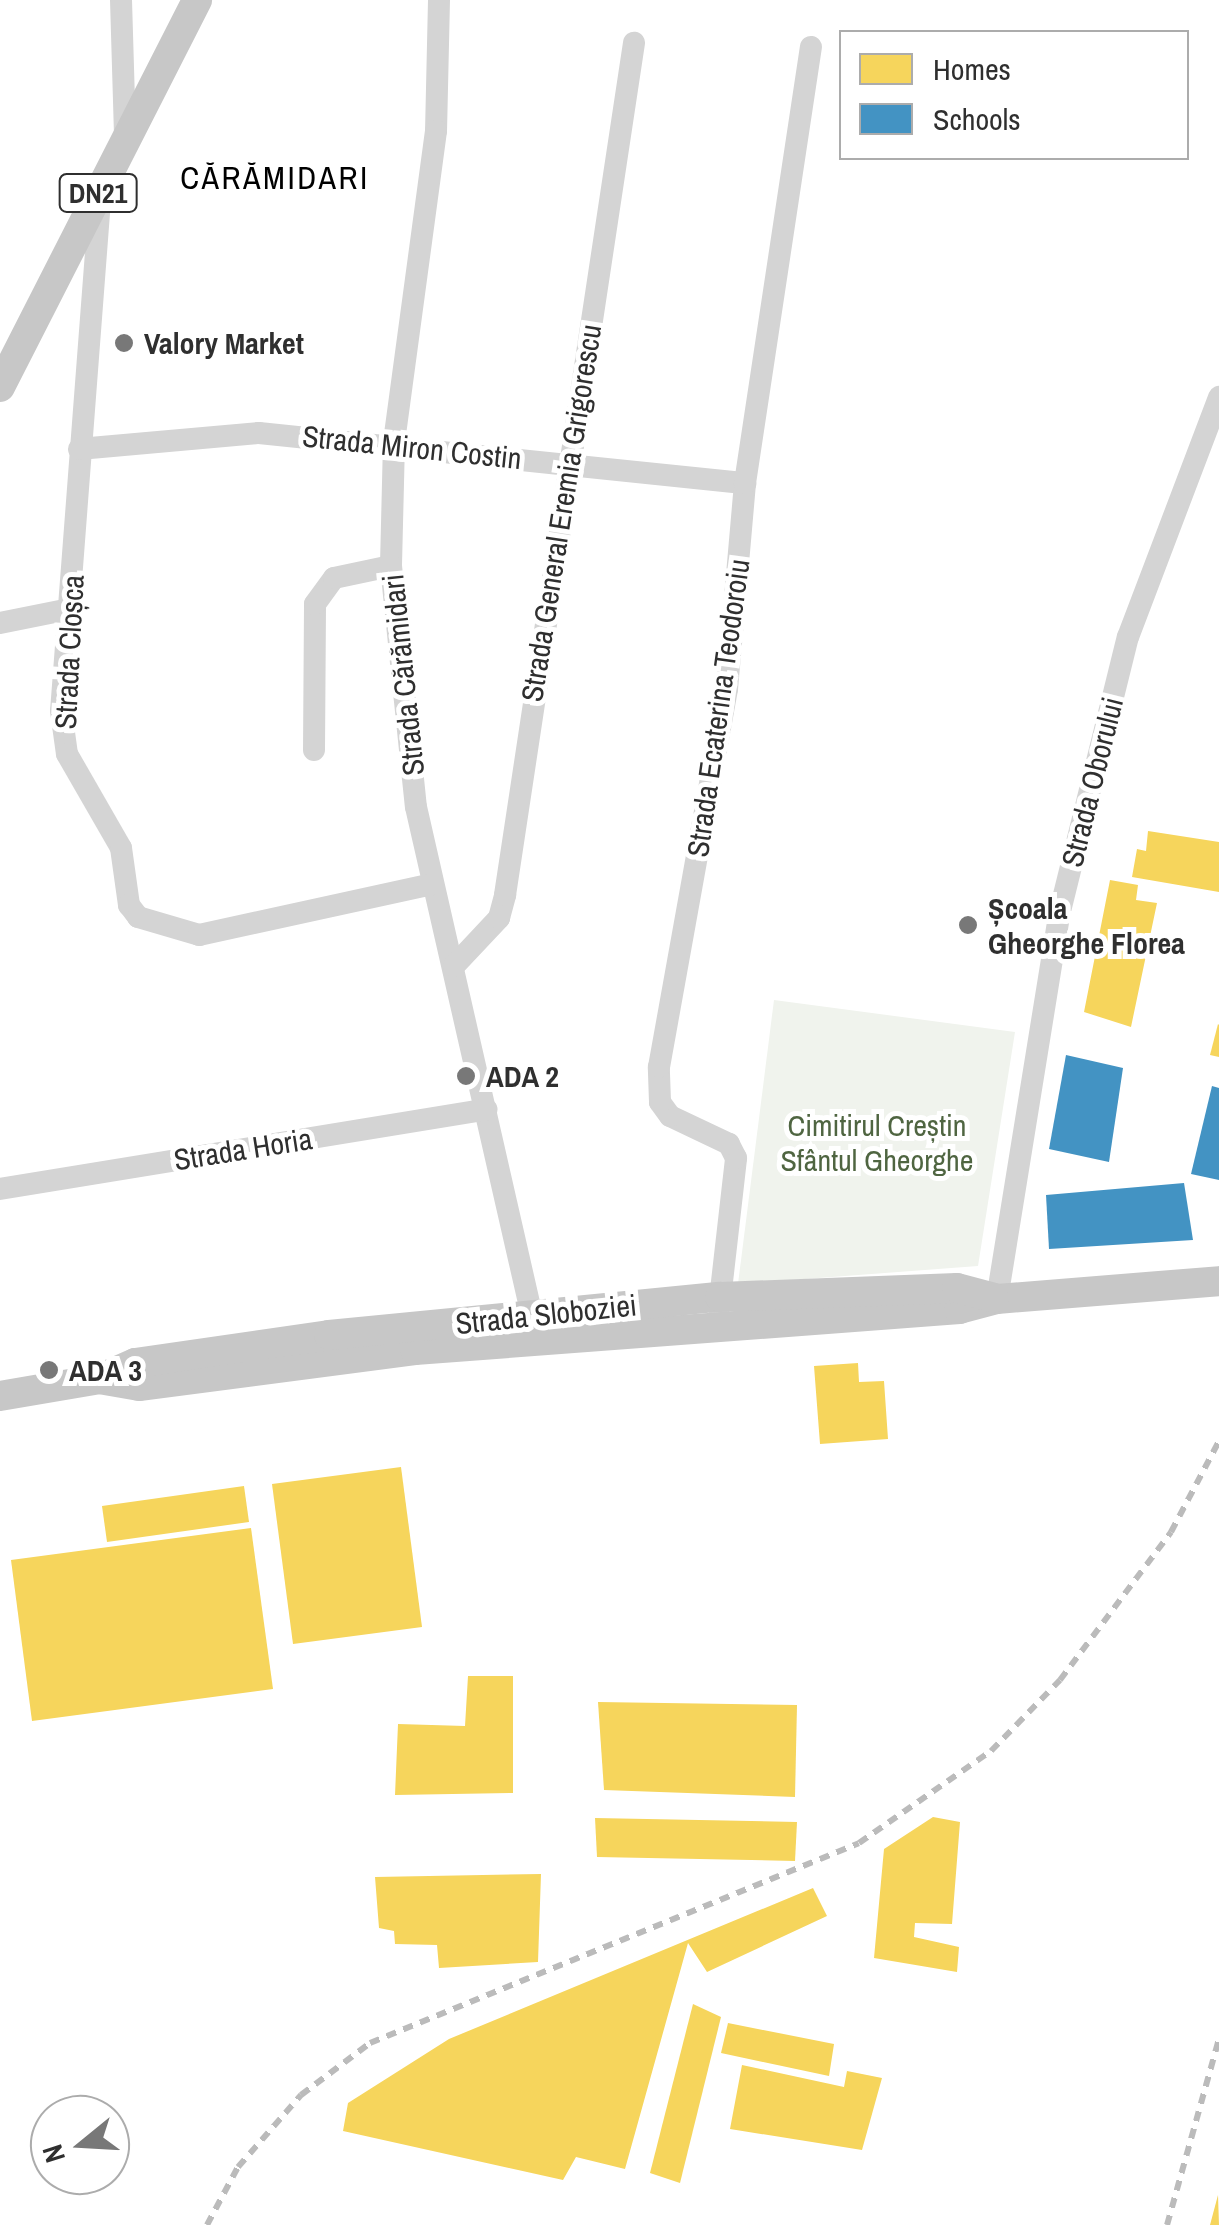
<!DOCTYPE html>
<meta charset="utf-8">
<style>
body{margin:0}
#map{position:relative;width:1219px;height:2225px;overflow:hidden;background:#fff;font-family:"Archivo Narrow",sans-serif}
div>[style]{position:absolute}
.green>*{inset:0;background:#f0f3ed}
.homes>*{inset:0;background:#f6d55c}
.schools>*{inset:0;background:#4393c3}
.minor>*{height:22px;margin:-11px;padding:0 11px;transform-origin:11px;border-radius:11px;background:#d4d4d4}
.major>*{height:30px;margin:-15px;padding:0 15px;transform-origin:15px;border-radius:15px;background:#c7c7c7}
.rail>*{height:6px;margin-top:-3px;transform-origin:0;background:repeating-linear-gradient(90deg,#bbb 0 10px,transparent 0 18px)}
.dots>*{width:28px;height:28px;translate:-50% -50%;box-sizing:border-box;border:5px solid #fff;border-radius:50%}
span{translate:-50% -50%;white-space:nowrap;text-align:center;line-height:1.15;-webkit-text-stroke:10px #fff;paint-order:stroke}
.shield-label span{padding:2px 8px;background:#fff;border:2px solid;border-radius:8px;-webkit-text-stroke-width:0}
.shield-label{font-size:28px;color:#2f2f2f;font-weight:700}
.poi-label{font-size:30px;color:#2f2f2f;font-weight:700}
.left{translate:0 -50%;text-align:left}
.street-label{font-size:30px;color:#2f2f2f}
.park-label{font-size:30px;color:#4f6541}
.neighbourhood-label{font-size:32px;color:#000;letter-spacing:2.5px}
.legend{position:absolute;left:839px;top:30px;width:350px;height:130px;box-sizing:border-box;background:#fff;border:2px solid #acacac;margin:0;padding:12px 18px;list-style:none;font-size:30px;color:#2f2f2f}
.legend li{display:flex;align-items:center;gap:20px;height:50px}
.legend b{width:50px;border:2px solid #acacac}
.north{position:absolute;left:30px;top:2095px;width:100px;height:100px;box-sizing:border-box;background:#fff;border:2px solid #acacac;border-radius:50%;rotate:252deg;font-size:28px;font-weight:700;line-height:40px;text-align:center;color:#2f2f2f}
.north::after{content:'';display:block;margin:auto;width:35px;height:45px;background:#787878;clip-path:polygon(50% 0,100% 100%,50% 72%,0 100%)}
</style>
<div id="map">
<div class="green">
<i style="clip-path:polygon(774px 1000px,1015px 1032px,978px 1266px,738px 1284px)"></i>
</div>
<div class="homes">
<i style="clip-path:polygon(1148px 831px,1219px 842px,1219px 892px,1132px 877px,1137px 849px,1146px 851px)"></i>
<i style="clip-path:polygon(1110px 880px,1138px 885px,1136px 900px,1157px 903px,1131px 1027px,1084px 1012px)"></i>
<i style="clip-path:polygon(1218px 1024px,1219px 1025px,1219px 1057px,1210px 1055px)"></i>
<i style="clip-path:polygon(858px 1363px,859px 1382px,884px 1381px,888px 1439px,820px 1444px,814px 1366px)"></i>
<i style="clip-path:polygon(401px 1467px,422px 1627px,293px 1644px,272px 1484px)"></i>
<i style="clip-path:polygon(244px 1486px,249px 1522px,107px 1542px,102px 1506px)"></i>
<i style="clip-path:polygon(251px 1528px,273px 1689px,32px 1721px,11px 1560px)"></i>
<i style="clip-path:polygon(468px 1676px,513px 1676px,513px 1793px,395px 1795px,398px 1724px,465px 1726px)"></i>
<i style="clip-path:polygon(598px 1702px,797px 1705px,795px 1797px,604px 1790px)"></i>
<i style="clip-path:polygon(933px 1817px,960px 1822px,952px 1924px,915px 1923px,914px 1937px,959px 1947px,957px 1972px,874px 1958px,884px 1849px)"></i>
<i style="clip-path:polygon(595px 1818px,797px 1822px,795px 1861px,597px 1857px)"></i>
<i style="clip-path:polygon(541px 1874px,538px 1962px,439px 1968px,437px 1945px,395px 1944px,394px 1931px,379px 1928px,375px 1877px)"></i>
<i style="clip-path:polygon(813px 1888px,827px 1916px,707px 1972px,688px 1943px,625px 2169px,576px 2157px,563px 2180px,343px 2131px,348px 2103px,449px 2039px)"></i>
<i style="clip-path:polygon(693px 2004px,721px 2017px,680px 2183px,650px 2173px)"></i>
<i style="clip-path:polygon(728px 2023px,834px 2044px,829px 2076px,721px 2053px)"></i>
<i style="clip-path:polygon(742px 2065px,844px 2087px,847px 2071px,882px 2078px,862px 2150px,730px 2129px)"></i>
<i style="clip-path:polygon(1218px 2195px,1219px 2225px,1210px 2225px)"></i>
</div>
<div class="schools">
<i style="clip-path:polygon(1066px 1055px,1123px 1068px,1109px 1162px,1049px 1149px)"></i>
<i style="clip-path:polygon(1212px 1086px,1219px 1088px,1219px 1180px,1191px 1174px)"></i>
<i style="clip-path:polygon(1184px 1183px,1193px 1240px,1049px 1249px,1046px 1195px)"></i>
</div>
<div class="minor">
<i style="left:121px;top:0;width:137px;rotate:88.3deg"></i>
<i style="left:439px;top:0;width:131px;rotate:91.3deg"></i>
<i style="left:436px;top:131px;width:314px;rotate:97.7deg"></i>
<i style="left:394px;top:442px;width:124px;rotate:91.4deg"></i>
<i style="left:391px;top:566px;width:242px;rotate:84.1deg"></i>
<i style="left:416px;top:807px;width:535px;rotate:77.16deg"></i>
<i style="left:100px;top:200px;width:512px;rotate:94.36deg"></i>
<i style="left:61px;top:711px;width:43px;rotate:82.1deg"></i>
<i style="left:67px;top:754px;width:108px;rotate:60.1deg"></i>
<i style="left:121px;top:848px;width:58px;rotate:82deg"></i>
<i style="left:129px;top:905px;width:15px;rotate:53deg"></i>
<i style="left:138px;top:917px;width:64px;rotate:16.4deg"></i>
<i style="left:199px;top:935px;width:239px;rotate:-12.3deg"></i>
<i style="left:79px;top:449px;width:181px;rotate:-5.1deg"></i>
<i style="left:259px;top:433px;width:489px;rotate:5.9deg"></i>
<i style="left:0;top:623px;width:71px;rotate:-11.3deg"></i>
<i style="left:314px;top:750px;width:146px;rotate:-89.6deg"></i>
<i style="left:315px;top:604px;width:32px;rotate:-54deg"></i>
<i style="left:334px;top:578px;width:58px;rotate:-11.9deg"></i>
<i style="left:454px;top:966px;width:66px;rotate:-46.8deg"></i>
<i style="left:499px;top:918px;width:24px;rotate:-75deg"></i>
<i style="left:505px;top:895px;width:862px;rotate:-81.39deg"></i>
<i style="left:0;top:1189px;width:493px;rotate:-9.3deg"></i>
<i style="left:997px;top:1299px;width:393px;rotate:-80.8deg"></i>
<i style="left:1060px;top:911px;width:282px;rotate:-76.1deg"></i>
<i style="left:1128px;top:637px;width:257px;rotate:-69.2deg"></i>
<i style="left:719px;top:1308px;width:151px;rotate:-83.5deg"></i>
<i style="left:736px;top:1158px;width:16px;rotate:-117deg"></i>
<i style="left:729px;top:1144px;width:65px;rotate:-154.6deg"></i>
<i style="left:670px;top:1116px;width:17px;rotate:-126deg"></i>
<i style="left:660px;top:1102px;width:35px;rotate:-92deg"></i>
<i style="left:659px;top:1067px;width:384px;rotate:-79.8deg"></i>
<i style="left:727px;top:689px;width:207px;rotate:-85deg"></i>
<i style="left:745px;top:483px;width:441px;rotate:-81.4deg"></i>
</div>
<div class="major">
<i style="left:0;top:387px;width:434px;rotate:-63deg"></i>
<i style="left:99px;top:1379px;width:41px;rotate:9.9deg"></i>
<i style="left:139px;top:1386px;width:278px;rotate:-7.4deg"></i>
<i style="left:415px;top:1350px;width:546px;rotate:-4.31deg"></i>
<i style="left:959px;top:1309px;width:39px;rotate:-15deg"></i>
<i style="left:997px;top:1299px;width:223px;rotate:-4.6deg"></i>
<i style="left:0;top:1396px;width:100px;rotate:-9.7deg"></i>
<i style="left:99px;top:1379px;width:39px;rotate:-24deg"></i>
<i style="left:135px;top:1363px;width:196px;rotate:-8.2deg"></i>
<i style="left:329px;top:1335px;width:393px;rotate:-5.6deg"></i>
<i style="left:720px;top:1297px;width:237px;rotate:-2.2deg"></i>
<i style="left:957px;top:1288px;width:38px;rotate:15deg"></i>
</div>
<div class="rail">
<i style="left:207px;top:2225px;width:66px;rotate:-61.9deg"></i>
<i style="left:238px;top:2167px;width:96px;rotate:-48.8deg"></i>
<i style="left:301px;top:2095px;width:86px;rotate:-37deg"></i>
<i style="left:370px;top:2043px;width:528px;rotate:-22.24deg"></i>
<i style="left:859px;top:1843px;width:161px;rotate:-34.9deg"></i>
<i style="left:991px;top:1751px;width:99px;rotate:-45.8deg"></i>
<i style="left:1060px;top:1680px;width:185px;rotate:-53.1deg"></i>
<i style="left:1171px;top:1532px;width:103px;rotate:-62.2deg"></i>
<i style="left:1167px;top:2225px;width:193px;rotate:-74.4deg"></i>
</div>
<div class="dots">
<i style="left:124px;top:343px;background:#787878"></i>
<i style="left:968px;top:925px;background:#787878"></i>
<i style="left:466px;top:1076px;background:#787878"></i>
<i style="left:49px;top:1370px;background:#787878"></i>
</div>
<div class="shield-label">
<span style="left:98px;top:193px">DN21</span>
</div>
<div class="poi-label">
<span class="left" style="left:144px;top:343px">Valory Market</span>
<span class="left" style="left:988px;top:925px">Școala<br>Gheorghe Florea</span>
<span class="left" style="left:486px;top:1076px">ADA 2</span>
<span class="left" style="left:69px;top:1370px">ADA 3</span>
</div>
<div class="street-label">
<span style="left:412px;top:447px;rotate:6deg">Strada Miron Costin</span>
<span style="left:561px;top:513px;rotate:-81deg">Strada General Eremia Grigorescu</span>
<span style="left:69px;top:652px;rotate:-87deg">Strada Cloșca</span>
<span style="left:403px;top:675px;rotate:-96deg">Strada Cărămidari</span>
<span style="left:718px;top:708px;rotate:-82deg">Strada Ecaterina Teodoroiu</span>
<span style="left:1092px;top:782px;rotate:-76deg">Strada Oborului</span>
<span style="left:243px;top:1149px;rotate:-9deg">Strada Horia</span>
<span style="left:546px;top:1314px;rotate:-6deg">Strada Sloboziei</span>
</div>
<div class="park-label">
<span style="left:877px;top:1142px">Cimitirul Creștin<br>Sfântul Gheorghe</span>
</div>
<div class="neighbourhood-label">
<span style="left:275px;top:178px">CĂRĂMIDARI</span>
</div>
<ul class="legend">
<li><b style="height:28px;background:#f6d55c"></b>Homes</li>
<li><b style="height:28px;background:#4393c3"></b>Schools</li>
</ul>
<div class="north">N</div>
</div>
